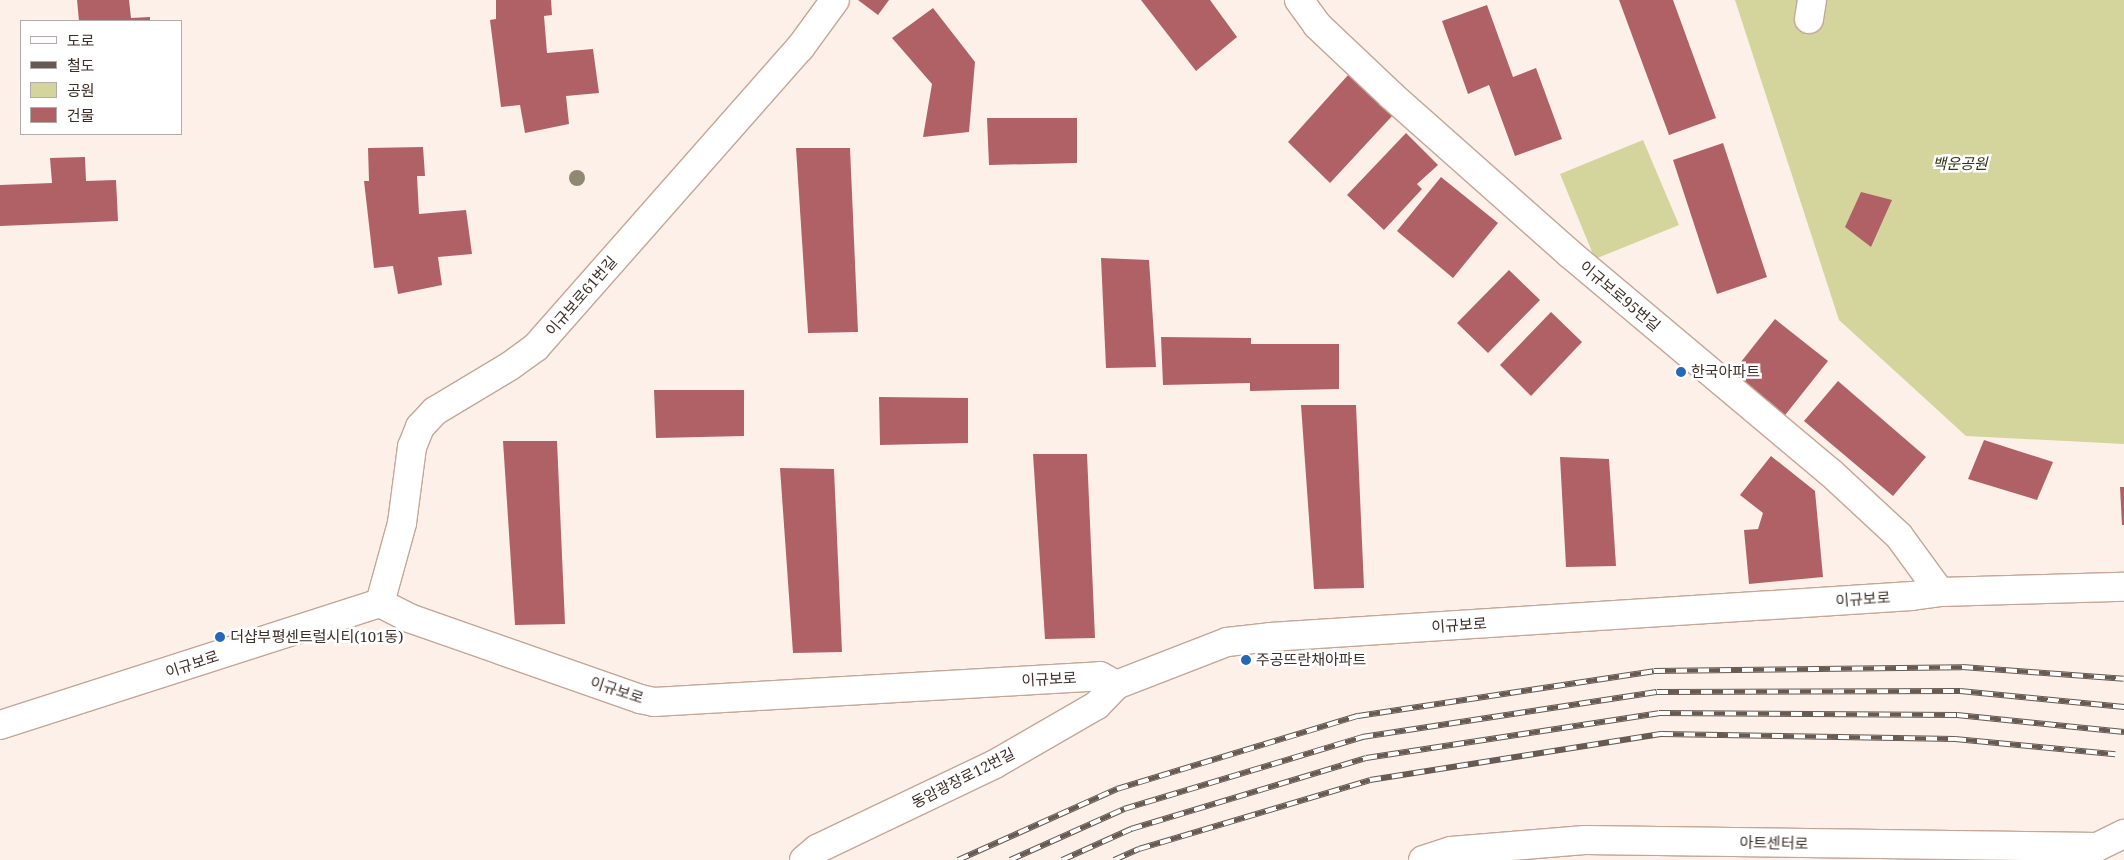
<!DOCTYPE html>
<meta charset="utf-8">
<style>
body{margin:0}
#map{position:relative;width:2124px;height:860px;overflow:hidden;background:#fdf0e9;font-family:"Noto Serif","Noto Sans KR",serif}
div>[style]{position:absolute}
.green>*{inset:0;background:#d4d59c}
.building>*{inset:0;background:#af6165}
.roads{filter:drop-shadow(1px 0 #c5a696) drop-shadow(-1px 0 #c5a696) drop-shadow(0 1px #c5a696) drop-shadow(0 -1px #c5a696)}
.minor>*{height:28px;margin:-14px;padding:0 14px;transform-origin:14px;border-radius:14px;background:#fff}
.rail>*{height:5.5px;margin-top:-2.75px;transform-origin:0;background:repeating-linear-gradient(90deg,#fff 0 11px,#675a53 0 22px);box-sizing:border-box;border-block:1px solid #675a53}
.trees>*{width:16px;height:16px;margin:-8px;border-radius:50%;background:#8f8973}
.dots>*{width:14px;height:14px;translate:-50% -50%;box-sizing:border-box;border:2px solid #fff;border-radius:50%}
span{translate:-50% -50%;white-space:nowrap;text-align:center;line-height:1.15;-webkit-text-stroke:5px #fff;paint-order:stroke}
.park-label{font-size:15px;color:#353513;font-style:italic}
.street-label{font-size:15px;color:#3c2f29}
.poi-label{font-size:15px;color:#3c2f29}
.left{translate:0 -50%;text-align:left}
.legend{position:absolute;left:20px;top:20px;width:162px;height:115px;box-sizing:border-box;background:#fff;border:1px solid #b1aca9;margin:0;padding:6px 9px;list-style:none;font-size:15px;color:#3c2f29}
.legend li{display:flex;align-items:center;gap:10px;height:25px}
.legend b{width:25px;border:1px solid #b1aca9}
</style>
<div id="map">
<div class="green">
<i style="clip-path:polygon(1735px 0,2124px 0,2124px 444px,1966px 436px,1839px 320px)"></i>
<i style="clip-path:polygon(1643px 140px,1679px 225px,1595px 259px,1560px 174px)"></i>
</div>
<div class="building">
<i style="clip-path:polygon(77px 0,129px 0,131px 18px,150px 17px,150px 21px,79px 21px)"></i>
<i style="clip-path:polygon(496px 0,551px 0,552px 15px,544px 16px,547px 53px,593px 49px,599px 93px,566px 96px,569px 124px,525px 133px,520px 105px,501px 107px,490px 20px,496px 19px)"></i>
<i style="clip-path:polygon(858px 0,889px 0,878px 15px)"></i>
<i style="clip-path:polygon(1141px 0,1210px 0,1237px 37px,1196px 71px)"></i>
<i style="clip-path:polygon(1619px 0,1673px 0,1716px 118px,1669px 135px)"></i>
<i style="clip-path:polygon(1487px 5px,1513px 77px,1536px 68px,1562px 139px,1515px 156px,1489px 85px,1468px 94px,1442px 21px)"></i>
<i style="clip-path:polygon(933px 8px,975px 62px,969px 132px,923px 137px,932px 84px,892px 38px)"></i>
<i style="clip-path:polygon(1349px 74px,1393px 115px,1330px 183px,1288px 142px)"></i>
<i style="clip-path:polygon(987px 118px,1077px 118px,1077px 163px,989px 165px)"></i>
<i style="clip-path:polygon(1406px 133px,1438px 165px,1417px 184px,1422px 189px,1384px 230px,1347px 195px)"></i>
<i style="clip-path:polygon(1723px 143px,1767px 277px,1717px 294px,1673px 160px)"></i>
<i style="clip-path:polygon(423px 147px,425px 176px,417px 176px,419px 214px,466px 210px,472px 254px,438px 257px,442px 285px,398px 294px,393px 266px,374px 268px,364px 181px,369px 181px,368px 148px)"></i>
<i style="clip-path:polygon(796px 148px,850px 148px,858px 332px,808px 333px)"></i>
<i style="clip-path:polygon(85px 157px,86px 181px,116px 180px,118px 221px,0 226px,0 185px,52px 183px,50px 158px)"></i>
<i style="clip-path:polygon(1441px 177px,1498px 223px,1453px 278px,1397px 231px)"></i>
<i style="clip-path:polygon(1861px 192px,1892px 200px,1871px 247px,1845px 227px)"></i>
<i style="clip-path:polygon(1101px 258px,1149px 260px,1156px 367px,1106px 368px)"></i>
<i style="clip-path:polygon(1509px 270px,1540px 300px,1488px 353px,1457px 323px)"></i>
<i style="clip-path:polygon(1551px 312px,1582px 342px,1531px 396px,1500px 365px)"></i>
<i style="clip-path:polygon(1775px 319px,1828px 361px,1782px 419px,1729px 377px)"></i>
<i style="clip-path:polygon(1161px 337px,1251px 338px,1251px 344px,1339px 344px,1339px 389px,1250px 391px,1250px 383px,1163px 385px)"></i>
<i style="clip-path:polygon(1838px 381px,1926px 457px,1893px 496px,1804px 421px)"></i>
<i style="clip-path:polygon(654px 390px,744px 390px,744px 436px,656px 438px)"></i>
<i style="clip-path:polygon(879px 397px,968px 398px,968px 443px,880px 445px)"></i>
<i style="clip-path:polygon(1301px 405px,1356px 405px,1364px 588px,1314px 589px)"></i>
<i style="clip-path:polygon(1984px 440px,2053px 462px,2037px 500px,1968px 479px)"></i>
<i style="clip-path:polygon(503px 441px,557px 441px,565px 624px,515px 625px)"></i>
<i style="clip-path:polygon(1033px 454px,1087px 454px,1095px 638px,1045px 639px)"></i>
<i style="clip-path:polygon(1771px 456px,1815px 491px,1823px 577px,1749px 584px,1744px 530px,1758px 529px,1763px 513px,1740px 495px)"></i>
<i style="clip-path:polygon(1560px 457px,1609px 459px,1616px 566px,1566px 567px)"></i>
<i style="clip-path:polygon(780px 468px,834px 469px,842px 652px,793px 653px)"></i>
<i style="clip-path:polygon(2120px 487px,2124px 487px,2124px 525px,2122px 525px)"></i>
</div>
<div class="roads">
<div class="minor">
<i style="left:1299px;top:0;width:31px;rotate:54deg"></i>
<i style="left:1317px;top:25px;width:103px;rotate:43.4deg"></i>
<i style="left:1392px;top:96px;width:238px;rotate:41.6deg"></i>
<i style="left:1570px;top:254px;width:339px;rotate:40deg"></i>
<i style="left:1830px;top:472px;width:94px;rotate:42.8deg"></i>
<i style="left:1899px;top:536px;width:69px;rotate:53.8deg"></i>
<i style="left:1809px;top:19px;width:19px;rotate:-81deg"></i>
<i style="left:380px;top:603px;width:83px;rotate:-74.6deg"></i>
<i style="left:402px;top:523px;width:77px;rotate:-82.5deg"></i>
<i style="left:412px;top:447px;width:22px;rotate:-68deg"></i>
<i style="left:420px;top:427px;width:22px;rotate:-47deg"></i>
<i style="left:435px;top:411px;width:87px;rotate:-31deg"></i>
<i style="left:510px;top:366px;width:32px;rotate:-36deg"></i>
<i style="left:536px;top:347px;width:399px;rotate:-48.6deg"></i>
<i style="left:800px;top:48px;width:59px;rotate:-53.9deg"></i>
<i style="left:0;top:725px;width:399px;rotate:-17.8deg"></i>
<i style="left:380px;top:603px;width:33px;rotate:27deg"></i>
<i style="left:409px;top:618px;width:245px;rotate:19.3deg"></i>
<i style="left:640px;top:699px;width:14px;rotate:12deg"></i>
<i style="left:654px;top:702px;width:447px;rotate:-3.3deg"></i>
<i style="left:1100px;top:676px;width:18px;rotate:29deg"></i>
<i style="left:804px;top:860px;width:17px;rotate:-40deg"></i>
<i style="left:817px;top:849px;width:197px;rotate:-25.5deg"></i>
<i style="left:995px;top:764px;width:118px;rotate:-30deg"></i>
<i style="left:1097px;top:705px;width:28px;rotate:-46deg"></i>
<i style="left:1116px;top:685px;width:119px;rotate:-21.2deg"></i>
<i style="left:1227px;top:642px;width:43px;rotate:-6.6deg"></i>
<i style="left:1270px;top:637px;width:643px;rotate:-3.65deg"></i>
<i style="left:1912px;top:596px;width:28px;rotate:-8deg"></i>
<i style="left:1940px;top:592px;width:184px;rotate:-1.6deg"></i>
<i style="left:1423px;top:860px;width:29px;rotate:-18deg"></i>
<i style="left:1451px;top:851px;width:134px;rotate:-4.7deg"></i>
<i style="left:1585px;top:840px;width:512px;rotate:0.78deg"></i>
<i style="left:2097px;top:847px;width:30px;rotate:-26deg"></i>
</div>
</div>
<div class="rail">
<i style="left:958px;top:860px;width:174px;rotate:-24.1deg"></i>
<i style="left:1117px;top:789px;width:252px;rotate:-16.9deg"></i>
<i style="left:1358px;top:716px;width:299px;rotate:-8.6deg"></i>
<i style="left:1654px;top:671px;width:308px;rotate:-0.7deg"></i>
<i style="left:1962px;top:667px;width:162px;rotate:4.2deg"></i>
<i style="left:1010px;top:860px;width:125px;rotate:-24.1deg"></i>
<i style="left:1124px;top:809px;width:249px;rotate:-16.8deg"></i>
<i style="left:1362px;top:737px;width:298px;rotate:-8.7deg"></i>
<i style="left:1657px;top:692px;width:303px;rotate:-0.2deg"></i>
<i style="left:1960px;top:691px;width:165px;rotate:5.6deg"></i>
<i style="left:1062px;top:860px;width:76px;rotate:-24.2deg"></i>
<i style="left:1131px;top:829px;width:245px;rotate:-16.8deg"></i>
<i style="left:1366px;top:758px;width:296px;rotate:-8.7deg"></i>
<i style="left:1659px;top:713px;width:298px;rotate:0.4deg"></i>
<i style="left:1957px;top:715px;width:168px;rotate:5.8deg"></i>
<i style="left:1114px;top:860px;width:27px;rotate:-24deg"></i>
<i style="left:1139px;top:849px;width:241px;rotate:-16.6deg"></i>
<i style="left:1370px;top:780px;width:296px;rotate:-9deg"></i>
<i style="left:1662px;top:734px;width:293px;rotate:1deg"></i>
<i style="left:1955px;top:739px;width:161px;rotate:5.4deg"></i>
</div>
<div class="trees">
<i style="left:577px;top:178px"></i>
</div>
<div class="dots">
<i style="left:1681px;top:372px;background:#2667b9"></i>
<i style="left:220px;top:637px;background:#2667b9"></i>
<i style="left:1246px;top:660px;background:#2667b9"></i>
</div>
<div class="park-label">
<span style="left:1960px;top:164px">백운공원</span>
</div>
<div class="street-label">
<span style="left:581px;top:296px;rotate:-49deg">이규보로61번길</span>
<span style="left:1620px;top:296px;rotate:40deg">이규보로95번길</span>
<span style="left:1863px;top:599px;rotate:-4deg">이규보로</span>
<span style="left:1459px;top:625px;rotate:-4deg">이규보로</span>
<span style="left:192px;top:664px;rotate:-18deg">이규보로</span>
<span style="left:1049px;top:679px;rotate:-3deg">이규보로</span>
<span style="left:617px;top:690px;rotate:18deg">이규보로</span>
<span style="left:963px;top:778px;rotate:-27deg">동암광장로12번길</span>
<span style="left:1774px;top:843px;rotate:1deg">아트센터로</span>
</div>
<div class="poi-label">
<span class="left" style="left:1691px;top:372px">한국아파트</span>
<span class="left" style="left:230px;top:637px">더샵부평센트럴시티(101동)</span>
<span class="left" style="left:1256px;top:660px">주공뜨란채아파트</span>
</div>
<ul class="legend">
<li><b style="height:6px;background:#fff"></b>도로</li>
<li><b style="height:6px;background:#675a53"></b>철도</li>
<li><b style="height:14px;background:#d4d59c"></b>공원</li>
<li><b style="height:14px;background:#af6165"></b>건물</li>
</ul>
</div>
